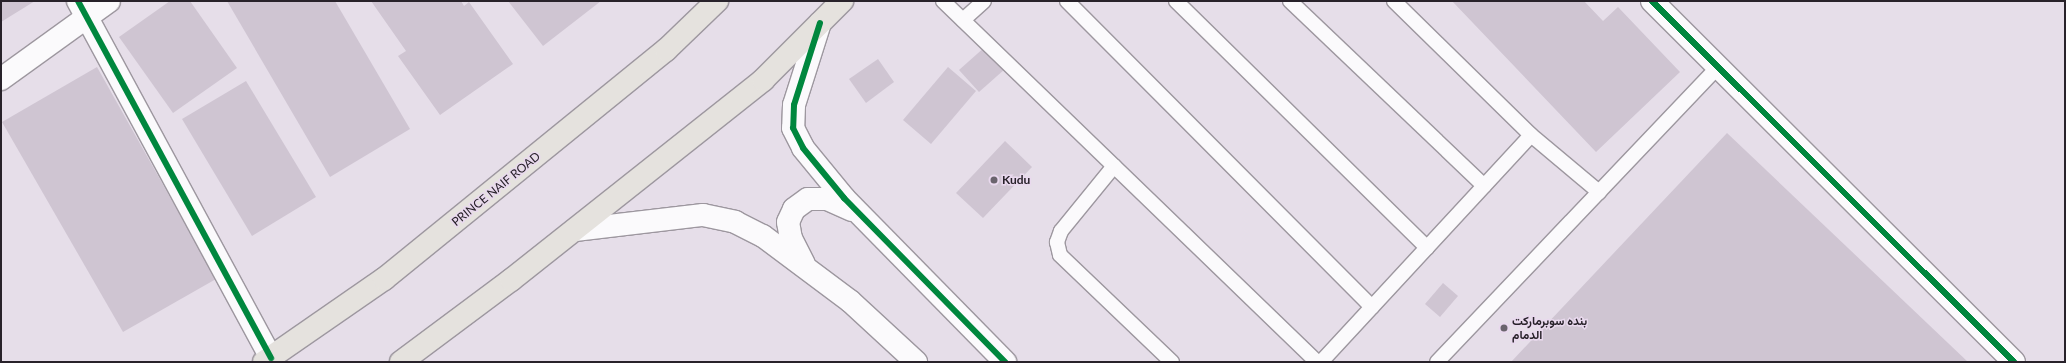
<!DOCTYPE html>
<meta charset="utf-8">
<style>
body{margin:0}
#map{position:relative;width:2066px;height:363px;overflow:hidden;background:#e6dee9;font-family:Lato,Vazirmatn,sans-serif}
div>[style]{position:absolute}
.building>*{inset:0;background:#cfc5d2}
.roads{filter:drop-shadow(1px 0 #9d979f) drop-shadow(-1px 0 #9d979f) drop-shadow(0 1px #9d979f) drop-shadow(0 -1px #9d979f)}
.lane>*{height:14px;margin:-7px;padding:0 7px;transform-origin:7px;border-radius:7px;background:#fbfafc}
.street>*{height:22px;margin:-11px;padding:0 11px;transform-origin:11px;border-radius:11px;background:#fbfafc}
.primary>*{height:22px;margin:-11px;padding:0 11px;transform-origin:11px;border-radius:11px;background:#e5e2de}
.cycleway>*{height:6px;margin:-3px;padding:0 3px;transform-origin:3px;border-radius:3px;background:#00873e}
.dots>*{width:11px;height:11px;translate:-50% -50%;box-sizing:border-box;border:2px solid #e9d9ee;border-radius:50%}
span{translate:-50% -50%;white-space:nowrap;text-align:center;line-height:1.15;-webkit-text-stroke:3px #e9d9ee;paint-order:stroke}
.poi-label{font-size:12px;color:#28222a;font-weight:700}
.left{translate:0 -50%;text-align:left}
.street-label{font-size:12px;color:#28222a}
.frame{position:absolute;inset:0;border:2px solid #28222a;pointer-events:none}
</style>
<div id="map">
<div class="building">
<i style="clip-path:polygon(1px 1px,35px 1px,1px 22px)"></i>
<i style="clip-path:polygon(170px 1px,190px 1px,237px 68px,173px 113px,119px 37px)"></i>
<i style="clip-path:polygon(227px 1px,335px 1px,410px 129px,330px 177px)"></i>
<i style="clip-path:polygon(371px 1px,461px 1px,464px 6px,469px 2px,513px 64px,440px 115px,398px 56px,406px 51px)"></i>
<i style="clip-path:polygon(508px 1px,601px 1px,543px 46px)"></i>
<i style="clip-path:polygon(1452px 1px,1584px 1px,1603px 21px,1618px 7px,1680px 72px,1596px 152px)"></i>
<i style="clip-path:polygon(986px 46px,1005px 69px,979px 92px,959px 70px)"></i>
<i style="clip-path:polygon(878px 59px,894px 82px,866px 103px,849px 79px)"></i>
<i style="clip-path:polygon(97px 67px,216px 279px,123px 332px,2px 122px)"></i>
<i style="clip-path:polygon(948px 67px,976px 91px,931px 144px,903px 120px)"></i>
<i style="clip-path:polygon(246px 81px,316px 197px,252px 236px,182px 119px)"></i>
<i style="clip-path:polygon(1727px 133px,1968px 362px,1511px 362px)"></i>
<i style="clip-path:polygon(1005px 141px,1032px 167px,983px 218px,956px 193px)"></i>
<i style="clip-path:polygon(1443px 283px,1458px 296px,1440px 317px,1425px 304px)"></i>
</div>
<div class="roads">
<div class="lane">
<i style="left:943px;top:1px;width:520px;rotate:43.99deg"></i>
<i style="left:1067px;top:1px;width:432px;rotate:45.1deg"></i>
<i style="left:1176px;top:1px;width:352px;rotate:44.5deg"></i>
<i style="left:1290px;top:1px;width:268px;rotate:43.6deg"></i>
<i style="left:1394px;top:1px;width:192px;rotate:44.4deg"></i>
<i style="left:1531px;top:135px;width:89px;rotate:40deg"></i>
<i style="left:963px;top:20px;width:28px;rotate:-42deg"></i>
<i style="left:1114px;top:166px;width:84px;rotate:129.2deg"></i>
<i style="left:1061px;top:231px;width:12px;rotate:110deg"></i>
<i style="left:1057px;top:242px;width:13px;rotate:77deg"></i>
<i style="left:1060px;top:255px;width:155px;rotate:43.7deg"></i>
<i style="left:1321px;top:362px;width:309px;rotate:-47.2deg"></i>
<i style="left:1437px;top:362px;width:407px;rotate:-46.4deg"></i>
</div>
<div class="street">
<i style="left:78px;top:1px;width:406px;rotate:61.6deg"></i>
<i style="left:1652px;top:1px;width:511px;rotate:44.92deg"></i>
<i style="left:820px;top:23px;width:86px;rotate:107.6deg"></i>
<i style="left:794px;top:105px;width:23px;rotate:92deg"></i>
<i style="left:793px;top:128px;width:22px;rotate:63deg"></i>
<i style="left:803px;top:148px;width:65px;rotate:50.6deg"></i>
<i style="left:844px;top:198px;width:230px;rotate:45.5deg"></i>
<i style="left:1px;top:79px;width:133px;rotate:-35.8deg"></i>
<i style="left:575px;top:230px;width:129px;rotate:-6.7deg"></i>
<i style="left:703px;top:215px;width:33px;rotate:12deg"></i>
<i style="left:735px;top:222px;width:31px;rotate:27deg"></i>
<i style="left:763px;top:236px;width:109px;rotate:36.8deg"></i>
<i style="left:850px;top:301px;width:90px;rotate:42.7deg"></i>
<i style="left:804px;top:264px;width:28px;rotate:-117deg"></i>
<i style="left:791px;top:239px;width:17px;rotate:-100deg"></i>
<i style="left:788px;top:222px;width:14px;rotate:-65deg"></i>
<i style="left:794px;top:209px;width:17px;rotate:-36deg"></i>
<i style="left:808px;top:199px;width:19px"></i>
<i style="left:827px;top:199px;width:27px;rotate:24deg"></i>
</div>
<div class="primary">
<i style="left:264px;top:362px;width:146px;rotate:-34.7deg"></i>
<i style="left:384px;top:279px;width:363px;rotate:-39.1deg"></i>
<i style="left:666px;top:50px;width:71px;rotate:-43.9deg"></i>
<i style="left:401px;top:362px;width:137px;rotate:-36.7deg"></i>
<i style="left:511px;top:280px;width:322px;rotate:-38.4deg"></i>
<i style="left:763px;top:80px;width:112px;rotate:-45deg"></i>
</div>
</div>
<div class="cycleway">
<i style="left:78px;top:1px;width:406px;rotate:61.6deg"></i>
<i style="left:1652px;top:1px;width:511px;rotate:44.92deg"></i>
<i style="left:820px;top:23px;width:86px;rotate:107.6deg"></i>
<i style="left:794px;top:105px;width:23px;rotate:92deg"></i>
<i style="left:793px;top:128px;width:22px;rotate:63deg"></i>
<i style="left:803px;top:148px;width:65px;rotate:50.6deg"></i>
<i style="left:844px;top:198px;width:230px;rotate:45.5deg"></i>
</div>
<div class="dots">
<i style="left:994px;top:180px;background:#6a646d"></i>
<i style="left:1504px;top:328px;background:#6a646d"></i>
</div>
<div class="poi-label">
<span class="left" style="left:1002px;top:180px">Kudu</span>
<span class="left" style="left:1512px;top:328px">بنده سوبرماركت<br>الدمام</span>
</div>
<div class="street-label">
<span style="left:496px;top:189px;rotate:-39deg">PRINCE NAIF ROAD</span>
</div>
<div class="frame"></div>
</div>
